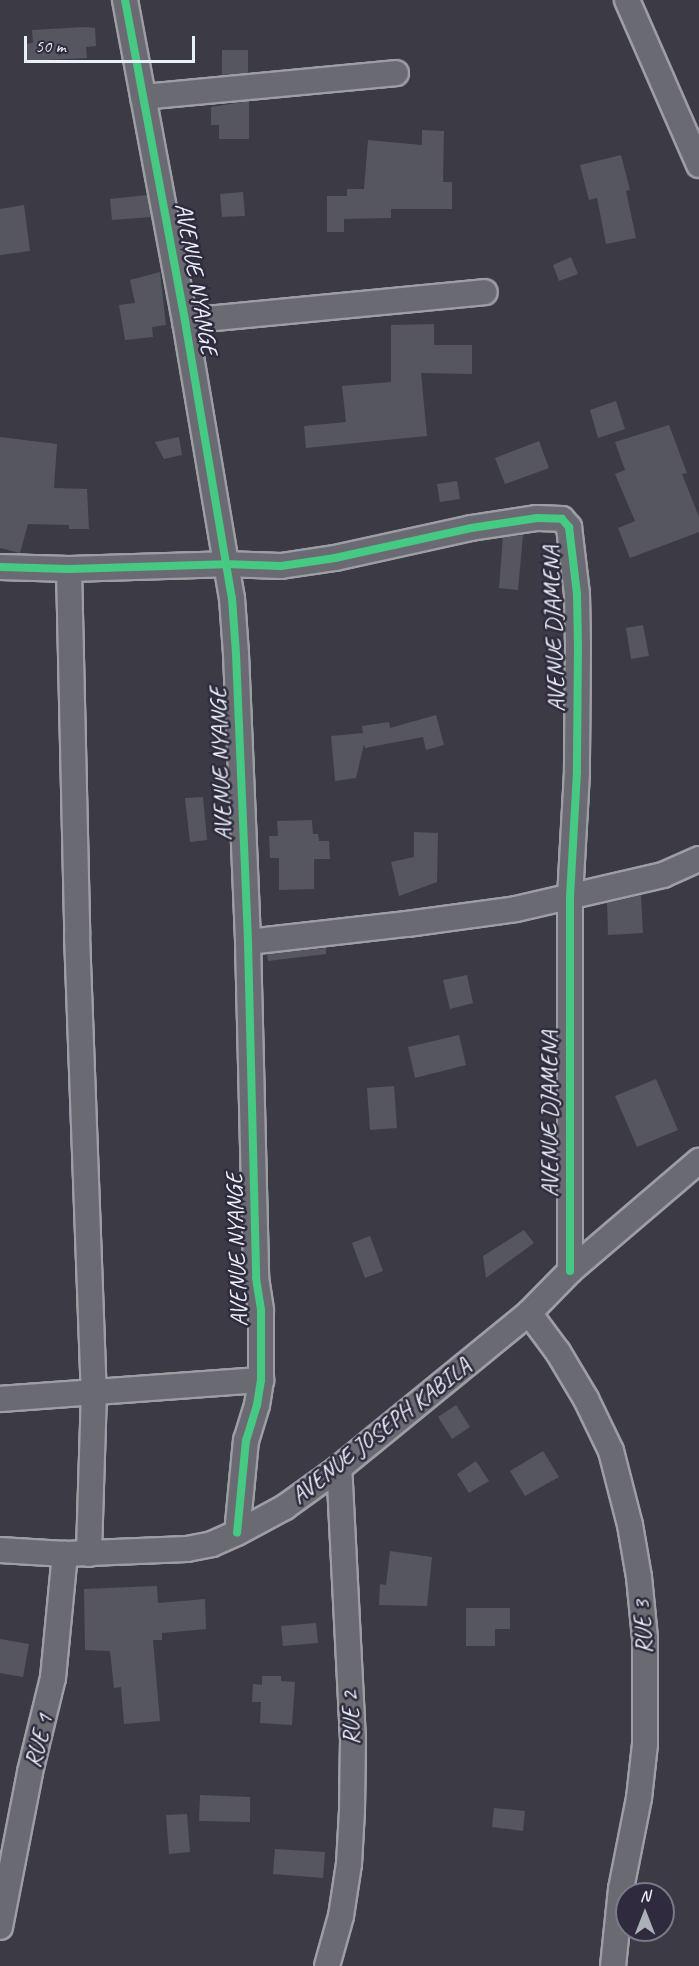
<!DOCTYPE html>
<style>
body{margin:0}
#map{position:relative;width:699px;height:1966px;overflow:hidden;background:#3c3a45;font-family:Caveat,sans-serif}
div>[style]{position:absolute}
.building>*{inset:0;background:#565660}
.roads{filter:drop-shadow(2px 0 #9d9ea5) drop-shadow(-2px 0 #9d9ea5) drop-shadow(0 2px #9d9ea5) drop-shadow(0 -2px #9d9ea5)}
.street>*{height:24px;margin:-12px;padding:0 12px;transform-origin:12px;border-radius:12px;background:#6a6b72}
.cycleway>*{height:8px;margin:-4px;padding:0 4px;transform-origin:4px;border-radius:4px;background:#46c982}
span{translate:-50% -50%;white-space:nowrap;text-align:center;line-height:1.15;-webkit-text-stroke:5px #2f2a3d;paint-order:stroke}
.street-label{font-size:24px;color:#e8f1f8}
.north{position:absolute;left:615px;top:1882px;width:60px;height:60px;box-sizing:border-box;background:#2f2a3d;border:2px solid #797a88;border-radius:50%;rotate:0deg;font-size:16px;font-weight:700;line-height:24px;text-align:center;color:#e8f1f8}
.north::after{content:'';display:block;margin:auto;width:21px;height:27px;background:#acb1b9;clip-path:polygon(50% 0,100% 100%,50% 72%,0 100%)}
.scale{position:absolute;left:24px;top:36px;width:171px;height:27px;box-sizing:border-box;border:3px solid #e8f1f8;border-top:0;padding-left:8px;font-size:18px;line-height:21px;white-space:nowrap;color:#e8f1f8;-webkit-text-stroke:4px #2f2a3d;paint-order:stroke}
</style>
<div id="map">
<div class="building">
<i style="clip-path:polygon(85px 27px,95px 28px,96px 46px,86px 47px,87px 58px,25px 61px,24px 44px,33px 43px,32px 30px)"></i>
<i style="clip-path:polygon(222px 50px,248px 50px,248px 73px,222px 75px)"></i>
<i style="clip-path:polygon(249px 101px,249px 139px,219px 139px,219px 125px,211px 125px,211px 107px)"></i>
<i style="clip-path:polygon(422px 130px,444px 131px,443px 182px,452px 182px,452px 209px,391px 209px,391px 218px,344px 219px,344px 232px,327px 232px,327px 196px,347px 196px,347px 189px,364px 189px,368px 140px,422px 145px)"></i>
<i style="clip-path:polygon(621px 155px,630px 190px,626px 191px,636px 238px,606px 244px,597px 198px,589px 200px,580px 165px)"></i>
<i style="clip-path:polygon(243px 192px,245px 216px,222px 217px,220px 194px)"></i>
<i style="clip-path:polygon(147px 195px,151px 217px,112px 220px,110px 199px)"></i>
<i style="clip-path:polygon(24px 205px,30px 251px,0 255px,0 209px)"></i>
<i style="clip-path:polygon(571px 257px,578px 274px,559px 281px,553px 265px)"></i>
<i style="clip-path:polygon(160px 272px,166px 325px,152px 327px,153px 337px,125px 340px,119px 305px,135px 303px,130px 280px)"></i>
<i style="clip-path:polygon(434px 324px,434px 345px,472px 345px,472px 374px,421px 373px,427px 436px,306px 448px,304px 426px,346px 422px,342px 386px,391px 382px,391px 325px)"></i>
<i style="clip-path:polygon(616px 401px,625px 429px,598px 438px,590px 410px)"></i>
<i style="clip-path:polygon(669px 425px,687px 473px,682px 474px,699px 517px,699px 532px,630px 558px,618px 528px,635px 521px,615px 474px,625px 470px,615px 442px)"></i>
<i style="clip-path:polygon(0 437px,57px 444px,54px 488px,87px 489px,89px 529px,69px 529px,69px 525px,28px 524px,20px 553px,0 548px)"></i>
<i style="clip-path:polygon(179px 437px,182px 455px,164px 459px,155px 442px)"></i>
<i style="clip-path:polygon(539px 441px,549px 468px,505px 484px,495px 458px)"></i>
<i style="clip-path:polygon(457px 481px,460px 499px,440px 502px,437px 484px)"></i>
<i style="clip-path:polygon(523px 535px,518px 590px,499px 588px,503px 537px)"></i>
<i style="clip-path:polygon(643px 625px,649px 656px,631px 659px,626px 628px)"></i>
<i style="clip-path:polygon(436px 715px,444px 745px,426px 750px,423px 737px,365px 748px,364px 744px,356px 778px,335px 781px,331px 736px,363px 733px,362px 726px,389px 722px,390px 728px)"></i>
<i style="clip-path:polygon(203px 797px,207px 840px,190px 842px,185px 798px)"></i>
<i style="clip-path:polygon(312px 820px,313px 834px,318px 834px,319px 841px,329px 841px,330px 859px,314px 859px,314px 889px,279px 890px,279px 858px,270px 858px,269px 836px,278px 836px,277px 821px)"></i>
<i style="clip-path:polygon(414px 832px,438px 833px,437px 882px,399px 896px,391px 862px,414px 857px)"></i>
<i style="clip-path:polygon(641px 895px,643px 933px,608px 935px,607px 903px)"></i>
<i style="clip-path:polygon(326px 948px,326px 954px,268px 961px,267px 954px)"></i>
<i style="clip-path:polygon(467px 975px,473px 1003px,450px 1009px,443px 980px)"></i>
<i style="clip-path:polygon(459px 1035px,466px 1065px,415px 1078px,408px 1047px)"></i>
<i style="clip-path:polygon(656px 1079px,678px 1130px,637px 1147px,615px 1096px)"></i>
<i style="clip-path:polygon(394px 1086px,397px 1128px,370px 1130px,367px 1088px)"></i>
<i style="clip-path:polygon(524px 1230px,534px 1243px,486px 1278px,483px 1256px)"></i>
<i style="clip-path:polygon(370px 1236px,383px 1271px,365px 1278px,352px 1243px)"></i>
<i style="clip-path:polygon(456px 1405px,470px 1427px,452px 1439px,438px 1417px)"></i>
<i style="clip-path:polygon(543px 1451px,559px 1477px,525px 1496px,510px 1471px)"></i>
<i style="clip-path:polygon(476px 1461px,489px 1481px,469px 1493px,457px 1474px)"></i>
<i style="clip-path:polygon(390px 1551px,432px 1557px,427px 1606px,379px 1605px,380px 1584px,386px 1585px)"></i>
<i style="clip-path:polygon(157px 1586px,158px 1603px,205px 1599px,206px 1629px,162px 1633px,162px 1640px,153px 1640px,160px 1721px,124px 1724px,121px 1687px,114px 1688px,110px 1651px,85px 1650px,84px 1589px)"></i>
<i style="clip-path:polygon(466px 1608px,510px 1608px,510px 1629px,495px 1629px,495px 1646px,466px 1646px)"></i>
<i style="clip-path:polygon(316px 1623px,318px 1643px,283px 1646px,281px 1626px)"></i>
<i style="clip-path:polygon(0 1639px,29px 1644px,23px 1677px,0 1673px)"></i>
<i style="clip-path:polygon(262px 1676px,281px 1676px,281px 1681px,295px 1682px,292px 1725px,260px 1723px,261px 1702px,252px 1702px,253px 1684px,262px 1685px)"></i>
<i style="clip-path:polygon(200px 1795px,250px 1797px,250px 1822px,199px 1821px)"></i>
<i style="clip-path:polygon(494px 1808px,525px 1811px,523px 1831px,492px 1827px)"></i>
<i style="clip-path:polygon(187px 1814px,190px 1852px,169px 1854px,166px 1815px)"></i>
<i style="clip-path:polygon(275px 1849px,325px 1852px,323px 1878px,273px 1874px)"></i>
</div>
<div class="roads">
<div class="street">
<i style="left:125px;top:0;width:327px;rotate:79.4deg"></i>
<i style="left:185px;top:321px;width:281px;rotate:80.4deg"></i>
<i style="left:232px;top:598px;width:56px;rotate:85.9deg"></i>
<i style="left:236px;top:654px;width:288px;rotate:87.6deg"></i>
<i style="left:248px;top:942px;width:336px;rotate:88.6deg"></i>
<i style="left:256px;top:1278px;width:33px;rotate:81deg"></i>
<i style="left:261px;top:1311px;width:69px;rotate:90deg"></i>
<i style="left:261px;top:1380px;width:25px;rotate:99deg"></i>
<i style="left:257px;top:1405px;width:37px;rotate:107deg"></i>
<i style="left:246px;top:1440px;width:93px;rotate:95.5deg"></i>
<i style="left:627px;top:0;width:180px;rotate:66.4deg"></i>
<i style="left:143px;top:97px;width:254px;rotate:-5.4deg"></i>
<i style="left:185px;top:321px;width:301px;rotate:-5.5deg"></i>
<i style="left:0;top:567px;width:69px;rotate:1.7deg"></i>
<i style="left:69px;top:569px;width:155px;rotate:-1.8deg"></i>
<i style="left:224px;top:564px;width:57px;rotate:2deg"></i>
<i style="left:281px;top:566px;width:55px;rotate:-8.4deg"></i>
<i style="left:335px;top:558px;width:139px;rotate:-12.4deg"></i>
<i style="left:471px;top:528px;width:67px;rotate:-8.6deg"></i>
<i style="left:537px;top:518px;width:25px;rotate:2deg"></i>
<i style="left:562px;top:519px;width:11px;rotate:49deg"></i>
<i style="left:569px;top:527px;width:67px;rotate:83.2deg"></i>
<i style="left:577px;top:594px;width:52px;rotate:88.9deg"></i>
<i style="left:578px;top:646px;width:126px;rotate:90.5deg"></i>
<i style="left:577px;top:772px;width:126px;rotate:93.2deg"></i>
<i style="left:570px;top:898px;width:373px;rotate:90deg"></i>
<i style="left:69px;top:569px;width:366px;rotate:88.7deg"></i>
<i style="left:77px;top:935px;width:457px;rotate:87.9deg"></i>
<i style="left:94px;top:1392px;width:162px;rotate:91.8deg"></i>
<i style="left:248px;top:942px;width:160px;rotate:-6.5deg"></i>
<i style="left:407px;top:924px;width:110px;rotate:-7.8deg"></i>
<i style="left:516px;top:909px;width:151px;rotate:-13deg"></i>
<i style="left:663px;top:875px;width:39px;rotate:-24deg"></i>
<i style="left:529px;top:1313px;width:49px;rotate:53.4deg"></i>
<i style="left:558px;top:1352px;width:55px;rotate:59.2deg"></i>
<i style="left:586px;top:1399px;width:58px;rotate:64.3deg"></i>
<i style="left:611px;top:1451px;width:76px;rotate:75.6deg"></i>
<i style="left:630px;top:1525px;width:53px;rotate:80.2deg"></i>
<i style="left:639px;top:1577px;width:61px;rotate:84.4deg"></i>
<i style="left:645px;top:1638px;width:106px;rotate:90deg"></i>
<i style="left:645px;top:1744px;width:54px;rotate:96.3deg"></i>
<i style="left:639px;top:1798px;width:93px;rotate:101.2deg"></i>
<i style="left:621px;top:1889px;width:77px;rotate:95.9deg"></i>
<i style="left:0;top:1399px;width:262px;rotate:-4.2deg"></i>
<i style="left:0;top:1550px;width:65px;rotate:3.5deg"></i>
<i style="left:65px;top:1554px;width:122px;rotate:-2.3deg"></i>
<i style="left:187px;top:1549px;width:25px;rotate:-11deg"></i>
<i style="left:212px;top:1544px;width:27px;rotate:-24deg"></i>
<i style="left:237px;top:1533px;width:55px;rotate:-28.4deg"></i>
<i style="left:285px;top:1507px;width:67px;rotate:-35.8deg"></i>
<i style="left:339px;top:1468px;width:245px;rotate:-39.2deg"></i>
<i style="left:529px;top:1313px;width:59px;rotate:-45.7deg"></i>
<i style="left:570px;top:1271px;width:170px;rotate:-40.5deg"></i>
<i style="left:0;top:1927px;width:158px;rotate:-79deg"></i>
<i style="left:30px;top:1772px;width:97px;rotate:-76.3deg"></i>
<i style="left:53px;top:1678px;width:125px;rotate:-84.5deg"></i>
<i style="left:327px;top:1966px;width:52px;rotate:-74.4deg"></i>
<i style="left:341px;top:1916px;width:53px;rotate:-81.3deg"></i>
<i style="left:349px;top:1864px;width:53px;rotate:-86.8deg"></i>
<i style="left:352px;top:1811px;width:71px;rotate:-89.2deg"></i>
<i style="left:353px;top:1740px;width:272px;rotate:-92.9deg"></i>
</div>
</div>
<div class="cycleway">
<i style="left:125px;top:0;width:327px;rotate:79.4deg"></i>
<i style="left:185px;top:321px;width:281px;rotate:80.4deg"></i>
<i style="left:232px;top:598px;width:56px;rotate:85.9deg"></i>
<i style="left:236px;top:654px;width:288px;rotate:87.6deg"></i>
<i style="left:248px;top:942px;width:336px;rotate:88.6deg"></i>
<i style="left:256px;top:1278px;width:33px;rotate:81deg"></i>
<i style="left:261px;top:1311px;width:69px;rotate:90deg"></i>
<i style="left:261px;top:1380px;width:25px;rotate:99deg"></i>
<i style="left:257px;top:1405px;width:37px;rotate:107deg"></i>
<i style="left:246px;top:1440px;width:93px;rotate:95.5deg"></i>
<i style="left:0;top:567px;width:69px;rotate:1.7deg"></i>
<i style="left:69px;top:569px;width:155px;rotate:-1.8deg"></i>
<i style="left:224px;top:564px;width:57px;rotate:2deg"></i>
<i style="left:281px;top:566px;width:55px;rotate:-8.4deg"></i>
<i style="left:335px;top:558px;width:139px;rotate:-12.4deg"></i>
<i style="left:471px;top:528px;width:67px;rotate:-8.6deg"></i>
<i style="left:537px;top:518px;width:25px;rotate:2deg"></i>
<i style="left:562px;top:519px;width:11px;rotate:49deg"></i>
<i style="left:569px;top:527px;width:67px;rotate:83.2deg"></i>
<i style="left:577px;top:594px;width:52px;rotate:88.9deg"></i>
<i style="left:578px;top:646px;width:126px;rotate:90.5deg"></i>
<i style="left:577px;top:772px;width:126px;rotate:93.2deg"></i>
<i style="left:570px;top:898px;width:373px;rotate:90deg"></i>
</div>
<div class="street-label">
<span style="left:196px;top:279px;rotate:80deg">AVENUE NYANGE</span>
<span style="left:554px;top:629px;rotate:-92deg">AVENUE DJAMENA</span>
<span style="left:221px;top:764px;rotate:-92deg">AVENUE NYANGE</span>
<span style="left:550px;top:1114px;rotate:-90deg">AVENUE DJAMENA</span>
<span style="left:237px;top:1250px;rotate:-92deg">AVENUE NYANGE</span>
<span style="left:381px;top:1431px;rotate:-38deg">AVENUE JOSEPH KABILA</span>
<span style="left:643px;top:1627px;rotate:-94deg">RUE 3</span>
<span style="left:351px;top:1718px;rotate:-92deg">RUE 2</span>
<span style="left:39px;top:1741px;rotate:-76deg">RUE 1</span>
</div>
<div class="north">N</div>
<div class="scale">50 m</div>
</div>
